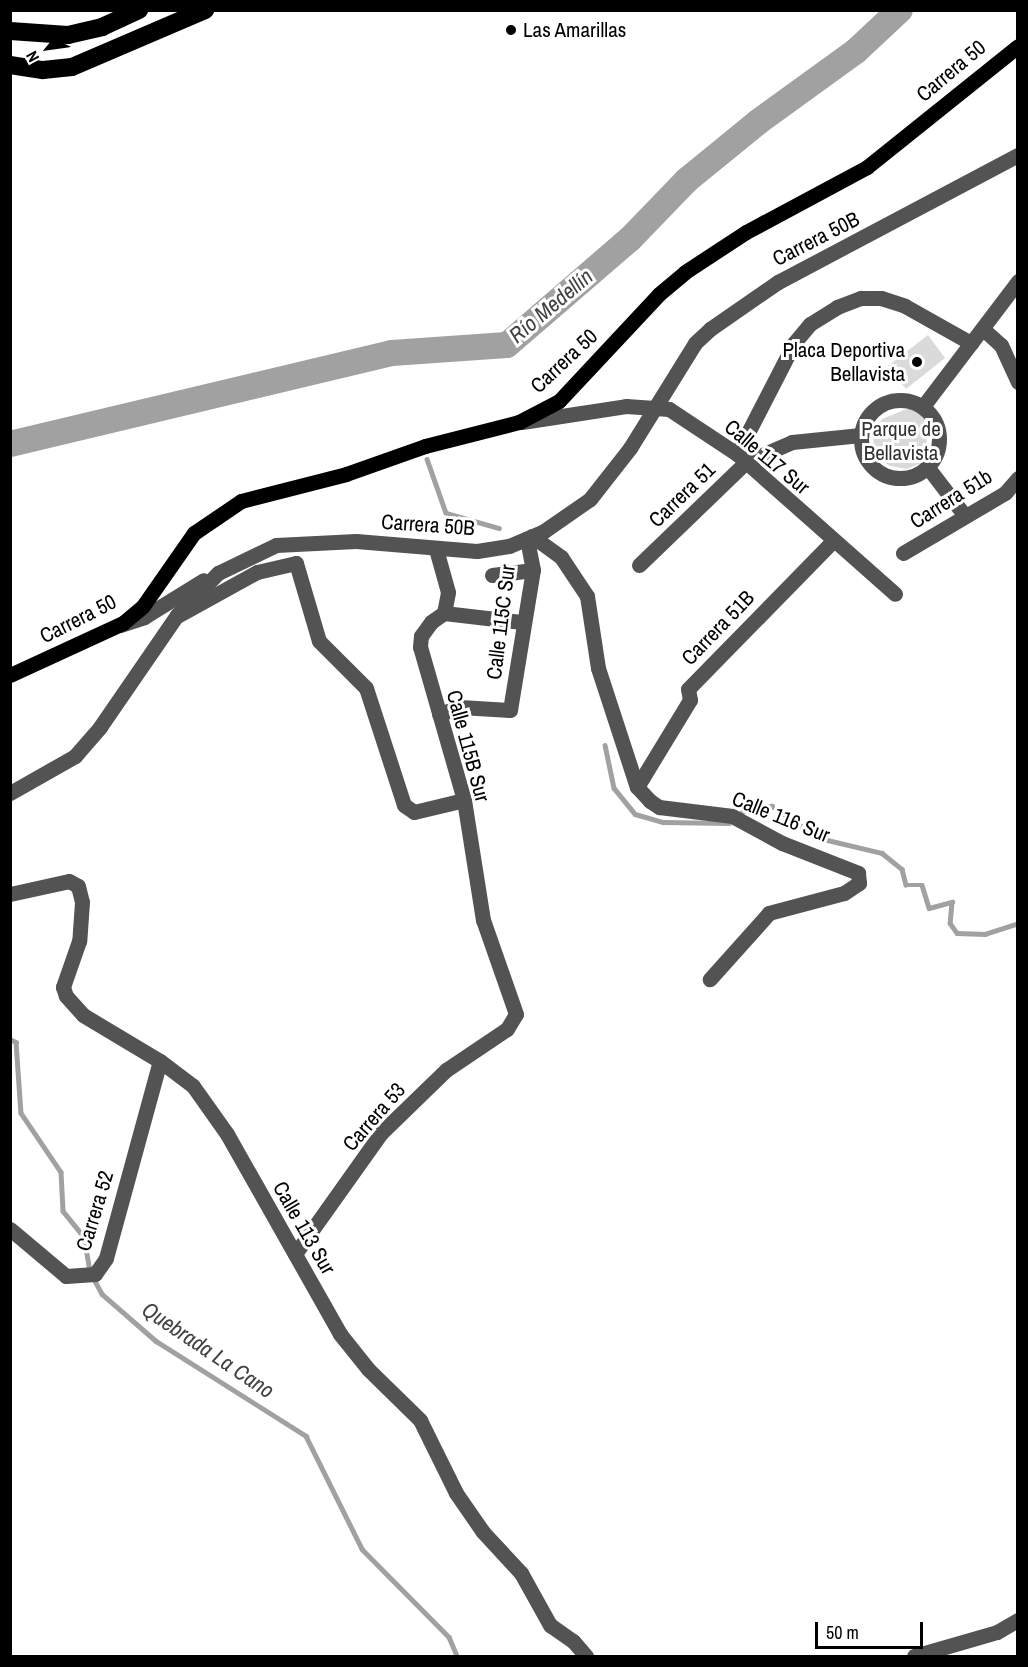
<!DOCTYPE html>
<meta charset="utf-8">
<style>
body{margin:0}
#map{position:relative;width:1028px;height:1667px;overflow:hidden;background:#fff;font-family:"Archivo Narrow",sans-serif}
div>[style]{position:absolute}
.green>*{inset:0;background:#dadada}
.stream>*{height:4.5px;margin:-2.25px;padding:0 2.25px;transform-origin:2.25px;border-radius:2.25px;background:#a1a1a1}
.river>*{height:26px;margin:-13px;padding:0 13px;transform-origin:13px;border-radius:13px;background:#a1a1a1}
.minor>*{height:15px;margin:-7.5px;padding:0 7.5px;transform-origin:7.5px;border-radius:7.5px;background:#535353}
.minor>.ring{margin:-7.5px;padding:0;box-sizing:content-box;background:none;border:15px solid #535353;border-radius:50%}
.major>*{height:15px;margin:-7.5px;padding:0 7.5px;transform-origin:7.5px;border-radius:7.5px;background:#000}
.highway>*{height:18px;margin:-9px;padding:0 9px;transform-origin:9px;border-radius:9px;background:#000}
.dots>*{width:16px;height:16px;translate:-50% -50%;box-sizing:border-box;border:3px solid #fff;border-radius:50%}
span{translate:-50% -50%;white-space:nowrap;text-align:center;line-height:1.15;-webkit-text-stroke:6px #fff;paint-order:stroke}
.poi-label{font-size:21px;color:#000}
.left{translate:0 -50%;text-align:left}
.right{translate:-100% -50%;text-align:right}
.street-label{font-size:21px;color:#000}
.park-label{font-size:21px;color:#313131}
.water-label{font-size:22px;color:#424242;font-style:italic}
.frame{position:absolute;inset:0;border:12px solid #000;pointer-events:none}
.north{position:absolute;left:18px;top:18px;width:60px;height:60px;-webkit-text-stroke:4px #fff;paint-order:stroke;rotate:241deg;font-size:16px;font-weight:700;line-height:24px;text-align:center;color:#000}
.north::after{content:'';display:block;margin:auto;width:21px;height:27px;background:#000;clip-path:polygon(50% 0,100% 100%,50% 72%,0 100%)}
.scale{position:absolute;left:815px;top:1622px;width:108px;height:27px;box-sizing:border-box;border:3px solid #000;border-top:0;padding-left:8px;font-size:18px;line-height:21px;white-space:nowrap;color:#000;-webkit-text-stroke:4px #fff;paint-order:stroke}
</style>
<div id="map">
<div class="green">
<i style="clip-path:polygon(928px 335px,945px 358px,906px 389px,888px 366px)"></i>
<i style="clip-path:polygon(914px 406px,923px 416px,927px 430px,926px 461px,907px 469px,890px 466px,874px 456px,873px 433px,882px 419px)"></i>
</div>
<div class="stream">
<i style="left:427px;top:459px;width:57px;rotate:70.6deg"></i>
<i style="left:446px;top:513px;width:55px;rotate:15.8deg"></i>
<i style="left:605px;top:745px;width:44px;rotate:78.2deg"></i>
<i style="left:614px;top:788px;width:33px;rotate:51deg"></i>
<i style="left:635px;top:814px;width:29px;rotate:16deg"></i>
<i style="left:663px;top:822px;width:66px;rotate:0.9deg"></i>
<i style="left:738px;top:815px;width:10px;rotate:-37deg"></i>
<i style="left:746px;top:809px;width:26px;rotate:-7deg"></i>
<i style="left:772px;top:806px;width:57px;rotate:34.2deg"></i>
<i style="left:819px;top:838px;width:65px;rotate:13.4deg"></i>
<i style="left:882px;top:853px;width:26px;rotate:39deg"></i>
<i style="left:902px;top:869px;width:16px;rotate:76deg"></i>
<i style="left:906px;top:885px;width:16px"></i>
<i style="left:922px;top:885px;width:24px;rotate:73deg"></i>
<i style="left:929px;top:908px;width:24px;rotate:-15deg"></i>
<i style="left:952px;top:902px;width:21px;rotate:95deg"></i>
<i style="left:950px;top:923px;width:12px;rotate:55deg"></i>
<i style="left:957px;top:933px;width:28px;rotate:2deg"></i>
<i style="left:985px;top:934px;width:35px;rotate:-18deg"></i>
<i style="left:10px;top:1039px;width:7px;rotate:27deg"></i>
<i style="left:16px;top:1042px;width:71px;rotate:86deg"></i>
<i style="left:21px;top:1113px;width:71px;rotate:55.9deg"></i>
<i style="left:61px;top:1172px;width:39px;rotate:87deg"></i>
<i style="left:63px;top:1211px;width:33px;rotate:51deg"></i>
<i style="left:84px;top:1237px;width:36px;rotate:80deg"></i>
<i style="left:90px;top:1272px;width:25px;rotate:61deg"></i>
<i style="left:102px;top:1294px;width:72px;rotate:41deg"></i>
<i style="left:156px;top:1341px;width:178px;rotate:32.3deg"></i>
<i style="left:306px;top:1436px;width:126px;rotate:63.6deg"></i>
<i style="left:362px;top:1549px;width:124px;rotate:45.3deg"></i>
<i style="left:449px;top:1637px;width:21px;rotate:67deg"></i>
</div>
<div class="river">
<i style="left:10px;top:444px;width:393px;rotate:-13.4deg"></i>
<i style="left:392px;top:353px;width:115px;rotate:-4deg"></i>
<i style="left:507px;top:345px;width:162px;rotate:-40.8deg"></i>
<i style="left:630px;top:239px;width:82px;rotate:-46deg"></i>
<i style="left:687px;top:180px;width:92px;rotate:-39.2deg"></i>
<i style="left:758px;top:122px;width:121px;rotate:-35.9deg"></i>
<i style="left:856px;top:51px;width:60px;rotate:-43deg"></i>
</div>
<div class="minor">
<i style="left:983px;top:329px;width:24px;rotate:42deg"></i>
<i style="left:1001px;top:345px;width:41px;rotate:65.3deg"></i>
<i class="ring" style="left:861px;top:400px;width:63px;height:63px"></i>
<i style="left:924px;top:405px;width:156px;rotate:-52.8deg"></i>
<i style="left:522px;top:422px;width:105px;rotate:-8.7deg"></i>
<i style="left:626px;top:406px;width:43px;rotate:4deg"></i>
<i style="left:669px;top:409px;width:82px;rotate:33.5deg"></i>
<i style="left:737px;top:454px;width:211px;rotate:41.5deg"></i>
<i style="left:737px;top:454px;width:125px;rotate:-62.8deg"></i>
<i style="left:794px;top:343px;width:25px;rotate:-50deg"></i>
<i style="left:810px;top:324px;width:32px;rotate:-32deg"></i>
<i style="left:837px;top:307px;width:26px;rotate:-21deg"></i>
<i style="left:861px;top:298px;width:20px"></i>
<i style="left:881px;top:298px;width:25px;rotate:18deg"></i>
<i style="left:905px;top:306px;width:76px;rotate:29.3deg"></i>
<i style="left:929px;top:469px;width:59px;rotate:52.5deg"></i>
<i style="left:532px;top:536px;width:36px;rotate:36deg"></i>
<i style="left:561px;top:557px;width:47px;rotate:56.3deg"></i>
<i style="left:587px;top:596px;width:73px;rotate:81.3deg"></i>
<i style="left:598px;top:668px;width:125px;rotate:71.9deg"></i>
<i style="left:637px;top:787px;width:19px;rotate:47deg"></i>
<i style="left:650px;top:801px;width:11px;rotate:34deg"></i>
<i style="left:659px;top:807px;width:74px;rotate:7deg"></i>
<i style="left:732px;top:816px;width:57px;rotate:28.4deg"></i>
<i style="left:782px;top:843px;width:82px;rotate:21.5deg"></i>
<i style="left:858px;top:873px;width:10px;rotate:84deg"></i>
<i style="left:859px;top:883px;width:18px;rotate:146deg"></i>
<i style="left:844px;top:893px;width:78px;rotate:165.1deg"></i>
<i style="left:769px;top:913px;width:89px;rotate:131.8deg"></i>
<i style="left:903px;top:553px;width:118px;rotate:-30.5deg"></i>
<i style="left:1005px;top:493px;width:20px;rotate:-49deg"></i>
<i style="left:639px;top:565px;width:149px;rotate:-43.9deg"></i>
<i style="left:746px;top:462px;width:50px;rotate:-23.5deg"></i>
<i style="left:792px;top:442px;width:69px;rotate:-5.8deg"></i>
<i style="left:492px;top:575px;width:41px;rotate:-7deg"></i>
<i style="left:444px;top:613px;width:79px;rotate:6.6deg"></i>
<i style="left:179px;top:615px;width:89px;rotate:-28.9deg"></i>
<i style="left:257px;top:572px;width:40px;rotate:-13deg"></i>
<i style="left:296px;top:563px;width:81px;rotate:73.6deg"></i>
<i style="left:319px;top:641px;width:66px;rotate:45deg"></i>
<i style="left:366px;top:688px;width:123px;rotate:72deg"></i>
<i style="left:404px;top:805px;width:12px;rotate:35deg"></i>
<i style="left:414px;top:812px;width:51px;rotate:-13.5deg"></i>
<i style="left:120px;top:625px;width:25px;rotate:-18deg"></i>
<i style="left:144px;top:617px;width:70px;rotate:-31.7deg"></i>
<i style="left:439px;top:714px;width:22px;rotate:-18deg"></i>
<i style="left:460px;top:707px;width:50px;rotate:3.4deg"></i>
<i style="left:510px;top:710px;width:142px;rotate:-80.7deg"></i>
<i style="left:533px;top:570px;width:32px;rotate:-101deg"></i>
<i style="left:637px;top:787px;width:102px;rotate:-58.7deg"></i>
<i style="left:690px;top:700px;width:11px;rotate:-100deg"></i>
<i style="left:688px;top:689px;width:206px;rotate:-45.6deg"></i>
<i style="left:10px;top:793px;width:75px;rotate:-29.6deg"></i>
<i style="left:75px;top:756px;width:38px;rotate:-49deg"></i>
<i style="left:100px;top:727px;width:136px;rotate:-55.5deg"></i>
<i style="left:177px;top:615px;width:59px;rotate:-45.7deg"></i>
<i style="left:218px;top:573px;width:64px;rotate:-25.8deg"></i>
<i style="left:276px;top:545px;width:80px;rotate:-2.9deg"></i>
<i style="left:356px;top:541px;width:121px;rotate:4.7deg"></i>
<i style="left:477px;top:551px;width:32px;rotate:-9deg"></i>
<i style="left:509px;top:546px;width:38px;rotate:-23deg"></i>
<i style="left:544px;top:531px;width:56px;rotate:-34.8deg"></i>
<i style="left:590px;top:499px;width:65px;rotate:-51.9deg"></i>
<i style="left:630px;top:448px;width:123px;rotate:-58.2deg"></i>
<i style="left:695px;top:343px;width:21px;rotate:-43deg"></i>
<i style="left:710px;top:329px;width:83px;rotate:-34.7deg"></i>
<i style="left:778px;top:282px;width:272px;rotate:-27.9deg"></i>
<i style="left:10px;top:894px;width:60px;rotate:-12.4deg"></i>
<i style="left:69px;top:881px;width:10px;rotate:29deg"></i>
<i style="left:78px;top:886px;width:16px;rotate:76deg"></i>
<i style="left:82px;top:902px;width:39px;rotate:94deg"></i>
<i style="left:79px;top:941px;width:49px;rotate:109.2deg"></i>
<i style="left:63px;top:987px;width:9px;rotate:72deg"></i>
<i style="left:66px;top:996px;width:25px;rotate:48deg"></i>
<i style="left:83px;top:1015px;width:90px;rotate:30.9deg"></i>
<i style="left:160px;top:1061px;width:41px;rotate:37.1deg"></i>
<i style="left:193px;top:1086px;width:59px;rotate:54.7deg"></i>
<i style="left:227px;top:1134px;width:230px;rotate:60.5deg"></i>
<i style="left:340px;top:1334px;width:45px;rotate:51.3deg"></i>
<i style="left:368px;top:1369px;width:73px;rotate:44.4deg"></i>
<i style="left:420px;top:1420px;width:81px;rotate:63.7deg"></i>
<i style="left:456px;top:1493px;width:47px;rotate:55.3deg"></i>
<i style="left:483px;top:1532px;width:56px;rotate:47.2deg"></i>
<i style="left:521px;top:1573px;width:60px;rotate:60.9deg"></i>
<i style="left:550px;top:1625px;width:28px;rotate:35deg"></i>
<i style="left:573px;top:1641px;width:20px;rotate:49deg"></i>
<i style="left:10px;top:1229px;width:73px;rotate:40deg"></i>
<i style="left:66px;top:1276px;width:29px;rotate:-4deg"></i>
<i style="left:95px;top:1274px;width:19px;rotate:-55deg"></i>
<i style="left:106px;top:1258px;width:204px;rotate:-74.7deg"></i>
<i style="left:295px;top:1254px;width:148px;rotate:-54.6deg"></i>
<i style="left:381px;top:1133px;width:91px;rotate:-44.1deg"></i>
<i style="left:446px;top:1070px;width:73px;rotate:-33.9deg"></i>
<i style="left:507px;top:1029px;width:17px;rotate:-59deg"></i>
<i style="left:516px;top:1014px;width:100px;rotate:-109.3deg"></i>
<i style="left:483px;top:920px;width:121px;rotate:-99deg"></i>
<i style="left:464px;top:800px;width:159px;rotate:-106deg"></i>
<i style="left:420px;top:647px;width:11px;rotate:-85deg"></i>
<i style="left:421px;top:636px;width:17px;rotate:-54deg"></i>
<i style="left:431px;top:622px;width:16px;rotate:-35deg"></i>
<i style="left:444px;top:613px;width:21px;rotate:-79deg"></i>
<i style="left:448px;top:592px;width:45px;rotate:-105.6deg"></i>
<i style="left:914px;top:1656px;width:86px;rotate:-16.1deg"></i>
<i style="left:997px;top:1632px;width:24px;rotate:-30deg"></i>
</div>
<div class="major">
<i style="left:10px;top:675px;width:124px;rotate:-24.7deg"></i>
<i style="left:123px;top:623px;width:26px;rotate:-40deg"></i>
<i style="left:143px;top:606px;width:89px;rotate:-55.1deg"></i>
<i style="left:194px;top:533px;width:57px;rotate:-34.2deg"></i>
<i style="left:241px;top:501px;width:108px;rotate:-14.4deg"></i>
<i style="left:346px;top:474px;width:84px;rotate:-19.5deg"></i>
<i style="left:425px;top:446px;width:97px;rotate:-14.3deg"></i>
<i style="left:519px;top:422px;width:45px;rotate:-27.7deg"></i>
<i style="left:559px;top:401px;width:146px;rotate:-46.9deg"></i>
<i style="left:659px;top:294px;width:34px;rotate:-40deg"></i>
<i style="left:685px;top:272px;width:73px;rotate:-33.3deg"></i>
<i style="left:746px;top:232px;width:137px;rotate:-28.2deg"></i>
<i style="left:867px;top:167px;width:193px;rotate:-38.7deg"></i>
</div>
<div class="highway">
<i style="left:10px;top:31px;width:58px;rotate:3.9deg"></i>
<i style="left:68px;top:35px;width:35px;rotate:-13deg"></i>
<i style="left:102px;top:27px;width:41px;rotate:-24.7deg"></i>
<i style="left:10px;top:65px;width:33px;rotate:9deg"></i>
<i style="left:43px;top:70px;width:29px;rotate:-6deg"></i>
<i style="left:72px;top:67px;width:145px;rotate:-23.2deg"></i>
</div>
<div class="dots">
<i style="left:511px;top:30px;background:#000"></i>
<i style="left:917px;top:362px;background:#000"></i>
</div>
<div class="poi-label">
<span class="left" style="left:523px;top:30px">Las Amarillas</span>
<span class="right" style="left:905px;top:362px">Placa Deportiva<br>Bellavista</span>
</div>
<div class="street-label">
<span style="left:951px;top:71px;rotate:-40deg">Carrera 50</span>
<span style="left:816px;top:239px;rotate:-27deg">Carrera 50B</span>
<span style="left:564px;top:361px;rotate:-43deg">Carrera 50</span>
<span style="left:767px;top:457px;rotate:40deg">Calle 117 Sur</span>
<span style="left:682px;top:495px;rotate:-44deg">Carrera 51</span>
<span style="left:951px;top:499px;rotate:-32deg">Carrera 51b</span>
<span style="left:428px;top:525px;rotate:4deg">Carrera 50B</span>
<span style="left:78px;top:619px;rotate:-27deg">Carrera 50</span>
<span style="left:501px;top:622px;rotate:-83deg">Calle 115C Sur</span>
<span style="left:718px;top:628px;rotate:-46deg">Carrera 51B</span>
<span style="left:468px;top:746px;rotate:75deg">Calle 115B Sur</span>
<span style="left:781px;top:817px;rotate:22deg">Calle 116 Sur</span>
<span style="left:374px;top:1117px;rotate:-49deg">Carrera 53</span>
<span style="left:95px;top:1211px;rotate:-73deg">Carrera 52</span>
<span style="left:304px;top:1228px;rotate:60deg">Calle 113 Sur</span>
</div>
<div class="park-label">
<span style="left:901px;top:441px">Parque de<br>Bellavista</span>
</div>
<div class="water-label">
<span style="left:551px;top:306px;rotate:-40deg">Río Medellín</span>
<span style="left:208px;top:1350px;rotate:34deg">Quebrada La Cano</span>
</div>
<div class="frame"></div>
<div class="north">N</div>
<div class="scale">50 m</div>
</div>
